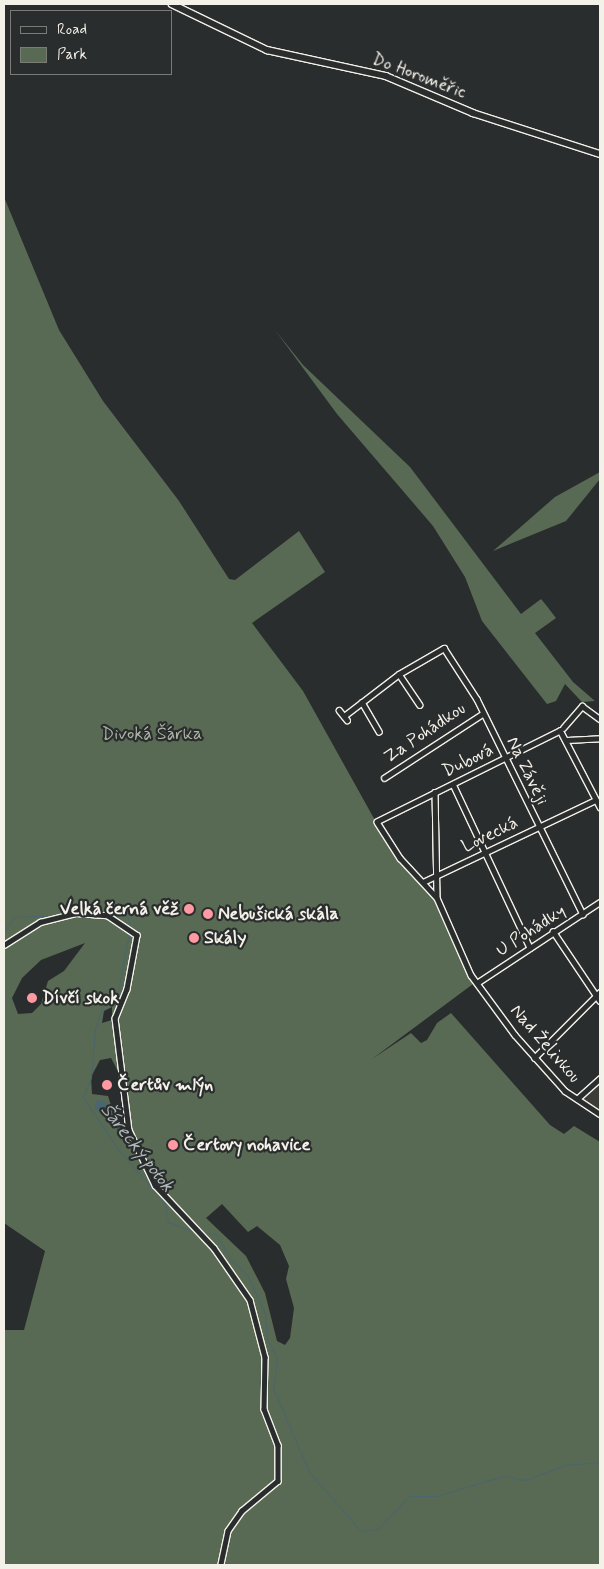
<!DOCTYPE html>
<meta charset="utf-8">
<style>
body{margin:0}
#map{position:relative;width:604px;height:1569px;overflow:hidden;background:#2a2d2e;font-family:Mynerve,sans-serif}
div>[style]{position:absolute}
.built>*{inset:0;background:#3d3b38}
.green>*{inset:0;background:#586a53}
.water>*{inset:0;background:#4a666e}
.round{border-radius:50%}
.stream>*{height:1px;margin:-0.5px;padding:0 0.5px;transform-origin:0.5px;border-radius:0.5px;background:#4a666e}
.roads{filter:drop-shadow(1px 0 #f4f1e8) drop-shadow(-1px 0 #f4f1e8) drop-shadow(0 1px #f4f1e8) drop-shadow(0 -1px #f4f1e8)}
.street>*{height:4.5px;margin:-2.25px;padding:0 2.25px;transform-origin:2.25px;border-radius:2.25px;background:#2a2d2e}
.secondary>*{height:5.5px;margin:-2.75px;padding:0 2.75px;transform-origin:2.75px;border-radius:2.75px;background:#2a2d2e}
.dots>*{width:14px;height:14px;translate:-50% -50%;box-sizing:border-box;border:2px solid #2a2d2e;border-radius:50%}
span{translate:-50% -50%;white-space:nowrap;text-align:center;line-height:1.15;-webkit-text-stroke:4.5px #2a2d2e;paint-order:stroke}
.street-label{font-size:18px;color:#f4f1e8}
.park-label{font-size:18px;color:#aeb4a5}
.poi-label{font-size:18px;color:#f4f1e8;font-weight:700}
.right{translate:-100% -50%;text-align:right}
.left{translate:0 -50%;text-align:left}
.water-label{font-size:19px;color:#b0b9b7;font-style:italic}
.frame{position:absolute;inset:0;border:5px solid #f4f1e8;pointer-events:none}
.legend{position:absolute;left:10px;top:10px;width:162px;height:65px;box-sizing:border-box;background:#2a2d2e;border:1px solid #7b7b78;margin:0;padding:6px 9px;list-style:none;font-size:15px;color:#f4f1e8}
.legend li{display:flex;align-items:center;gap:10px;height:25px}
.legend b{width:25px;border:1px solid #7b7b78}
</style>
<div id="map">
<div class="built">
<i style="clip-path:polygon(600px 1081px,600px 1109px,581px 1099px)"></i>
</div>
<div class="green">
<i style="clip-path:polygon(evenodd,4px 197px,59px 330px,103px 401px,179px 501px,229px 579px,235px 580px,299px 531px,325px 572px,252px 623px,303px 691px,386px 840px,434px 899px,473px 984px,372px 1059px,411px 1033px,421px 1043px,427px 1040px,437px 1023px,451px 1013px,550px 1125px,564px 1134px,574px 1126px,600px 1142px,600px 1565px,4px 1565px,4px 1330px,24px 1330px,45px 1251px,4px 1223px,4px 197px,85px 943px,64px 971px,48px 981px,41px 1004px,32px 1013px,18px 1014px,12px 998px,22px 978px,41px 960px,85px 943px,4px 197px,112px 1007px,112px 1020px,102px 1023px,104px 1011px,112px 1007px,4px 197px,111px 1058px,120px 1075px,125px 1111px,130px 1112px,132px 1133px,127px 1135px,117px 1124px,108px 1096px,92px 1094px,91px 1077px,100px 1060px,111px 1058px,4px 197px,222px 1204px,248px 1232px,257px 1226px,280px 1245px,289px 1266px,286px 1279px,294px 1308px,290px 1338px,285px 1345px,277px 1341px,265px 1293px,246px 1256px,206px 1218px,222px 1204px)"></i>
<i style="clip-path:polygon(275px 330px,303px 365px,410px 467px,521px 614px,541px 599px,546px 605px,556px 618px,535px 633px,573px 682px,595px 701px,582px 702px,565px 684px,556px 701px,547px 704px,482px 621px,465px 577px,433px 526px,337px 414px)"></i>
<i style="clip-path:polygon(600px 472px,600px 479px,566px 521px,493px 551px,555px 497px)"></i>
</div>
<div class="water">
<i class="round" style="left:95px;top:1100px;width:12px;height:12px"></i>
</div>
<div class="stream">
<i style="left:4px;top:930px;width:17px;rotate:-50deg"></i>
<i style="left:15px;top:917px;width:45px;rotate:-2.5deg"></i>
<i style="left:60px;top:915px;width:26px;rotate:-16deg"></i>
<i style="left:85px;top:908px;width:43px;rotate:10.8deg"></i>
<i style="left:127px;top:916px;width:14px;rotate:73deg"></i>
<i style="left:129px;top:932px;width:67px;rotate:100.3deg"></i>
<i style="left:117px;top:998px;width:12px;rotate:171deg"></i>
<i style="left:105px;top:1000px;width:31px;rotate:109deg"></i>
<i style="left:95px;top:1029px;width:49px;rotate:94.7deg"></i>
<i style="left:91px;top:1078px;width:21px;rotate:113deg"></i>
<i style="left:83px;top:1097px;width:63px;rotate:56.1deg"></i>
<i style="left:118px;top:1149px;width:72px;rotate:49deg"></i>
<i style="left:165px;top:1203px;width:19px;rotate:81deg"></i>
<i style="left:168px;top:1222px;width:30px;rotate:20deg"></i>
<i style="left:200px;top:1232px;width:16px;rotate:7deg"></i>
<i style="left:216px;top:1234px;width:29px;rotate:61deg"></i>
<i style="left:230px;top:1259px;width:23px;rotate:43deg"></i>
<i style="left:247px;top:1275px;width:42px;rotate:64.7deg"></i>
<i style="left:265px;top:1313px;width:26px;rotate:86deg"></i>
<i style="left:267px;top:1339px;width:21px;rotate:61deg"></i>
<i style="left:277px;top:1357px;width:31px;rotate:97deg"></i>
<i style="left:273px;top:1388px;width:91px;rotate:66.8deg"></i>
<i style="left:309px;top:1472px;width:79px;rotate:48.6deg"></i>
<i style="left:361px;top:1531px;width:18px;rotate:-9deg"></i>
<i style="left:379px;top:1528px;width:44px;rotate:-46.8deg"></i>
<i style="left:409px;top:1496px;width:27px"></i>
<i style="left:436px;top:1496px;width:70px;rotate:-16.6deg"></i>
<i style="left:503px;top:1476px;width:23px;rotate:10deg"></i>
<i style="left:526px;top:1480px;width:42px;rotate:-21deg"></i>
<i style="left:565px;top:1465px;width:35px;rotate:-5deg"></i>
</div>
<div class="roads">
<div class="street">
<i style="left:399px;top:674px;width:37px;rotate:56deg"></i>
<i style="left:362px;top:702px;width:34px;rotate:60deg"></i>
<i style="left:339px;top:710px;width:13px;rotate:51deg"></i>
<i style="left:344px;top:716px;width:69px;rotate:-37.4deg"></i>
<i style="left:399px;top:674px;width:52px;rotate:-30deg"></i>
<i style="left:444px;top:648px;width:61px;rotate:57.1deg"></i>
<i style="left:477px;top:699px;width:240px;rotate:63.8deg"></i>
<i style="left:563px;top:728px;width:29px;rotate:-49deg"></i>
<i style="left:582px;top:706px;width:22px;rotate:36deg"></i>
<i style="left:567px;top:740px;width:33px;rotate:-3deg"></i>
<i style="left:384px;top:778px;width:117px;rotate:-33.1deg"></i>
<i style="left:453px;top:784px;width:181px;rotate:64.8deg"></i>
<i style="left:435px;top:792px;width:104px;rotate:88.9deg"></i>
<i style="left:600px;top:808px;width:87px;rotate:-117.5deg"></i>
<i style="left:560px;top:731px;width:204px;rotate:153.6deg"></i>
<i style="left:377px;top:822px;width:43px;rotate:57.4deg"></i>
<i style="left:400px;top:858px;width:54px;rotate:47.2deg"></i>
<i style="left:437px;top:898px;width:84px;rotate:66.2deg"></i>
<i style="left:471px;top:975px;width:74px;rotate:53.7deg"></i>
<i style="left:515px;top:1035px;width:75px;rotate:48.2deg"></i>
<i style="left:565px;top:1091px;width:42px;rotate:33.3deg"></i>
<i style="left:423px;top:882px;width:191px;rotate:-25.4deg"></i>
<i style="left:553px;top:931px;width:84px;rotate:56.1deg"></i>
<i style="left:4px;top:945px;width:43px;rotate:-32.6deg"></i>
<i style="left:40px;top:922px;width:37px;rotate:-14deg"></i>
<i style="left:76px;top:913px;width:31px;rotate:4deg"></i>
<i style="left:107px;top:915px;width:36px;rotate:34deg"></i>
<i style="left:137px;top:935px;width:55px;rotate:100.5deg"></i>
<i style="left:127px;top:989px;width:31px;rotate:112deg"></i>
<i style="left:115px;top:1018px;width:113px;rotate:82.9deg"></i>
<i style="left:129px;top:1130px;width:61px;rotate:64.7deg"></i>
<i style="left:155px;top:1185px;width:86px;rotate:46.9deg"></i>
<i style="left:214px;top:1248px;width:63px;rotate:55.3deg"></i>
<i style="left:250px;top:1300px;width:59px;rotate:75.3deg"></i>
<i style="left:265px;top:1357px;width:52px;rotate:91.1deg"></i>
<i style="left:264px;top:1409px;width:39px;rotate:69deg"></i>
<i style="left:278px;top:1445px;width:36px;rotate:90deg"></i>
<i style="left:278px;top:1481px;width:47px;rotate:140.2deg"></i>
<i style="left:242px;top:1511px;width:24px;rotate:125deg"></i>
<i style="left:228px;top:1531px;width:35px;rotate:102deg"></i>
<i style="left:477px;top:983px;width:147px;rotate:-33.4deg"></i>
<i style="left:534px;top:1058px;width:93px;rotate:-45deg"></i>
<i style="left:577px;top:1099px;width:31px;rotate:-42deg"></i>
</div>
<div class="secondary">
<i style="left:172px;top:4px;width:106px;rotate:25.8deg"></i>
<i style="left:267px;top:50px;width:122px;rotate:12.3deg"></i>
<i style="left:386px;top:76px;width:95px;rotate:23deg"></i>
<i style="left:473px;top:113px;width:133px;rotate:17.9deg"></i>
</div>
</div>
<div class="dots">
<i style="left:189px;top:909px;background:#ff9aa2"></i>
<i style="left:208px;top:914px;background:#ff9aa2"></i>
<i style="left:194px;top:938px;background:#ff9aa2"></i>
<i style="left:32px;top:998px;background:#ff9aa2"></i>
<i style="left:107px;top:1085px;background:#ff9aa2"></i>
<i style="left:173px;top:1145px;background:#ff9aa2"></i>
</div>
<div class="street-label">
<span style="left:419px;top:76px;rotate:21deg">Do Horoměřic</span>
<span style="left:425px;top:733px;rotate:-34deg">Za Pohádkou</span>
<span style="left:468px;top:761px;rotate:-26deg">Dubová</span>
<span style="left:527px;top:771px;rotate:64deg">Na Závěji</span>
<span style="left:490px;top:835px;rotate:-26deg">Lovecká</span>
<span style="left:531px;top:931px;rotate:-33deg">U Pohádky</span>
<span style="left:545px;top:1044px;rotate:49deg">Nad Želivkou</span>
</div>
<div class="park-label">
<span style="left:152px;top:734px">Divoká Šárka</span>
</div>
<div class="poi-label">
<span class="right" style="left:179px;top:909px">Velká černá věž</span>
<span class="left" style="left:218px;top:914px">Nebušická skála</span>
<span class="left" style="left:204px;top:938px">Skály</span>
<span class="left" style="left:42px;top:998px">Dívčí skok</span>
<span class="left" style="left:117px;top:1085px">Čertův mlýn</span>
<span class="left" style="left:183px;top:1145px">Čertovy nohavice</span>
</div>
<div class="water-label">
<span style="left:137px;top:1148px;rotate:52deg">Šárecký potok</span>
</div>
<div class="frame"></div>
<ul class="legend">
<li><b style="height:6px;background:#2a2d2e"></b>Road</li>
<li><b style="height:14px;background:#586a53"></b>Park</li>
</ul>
</div>
